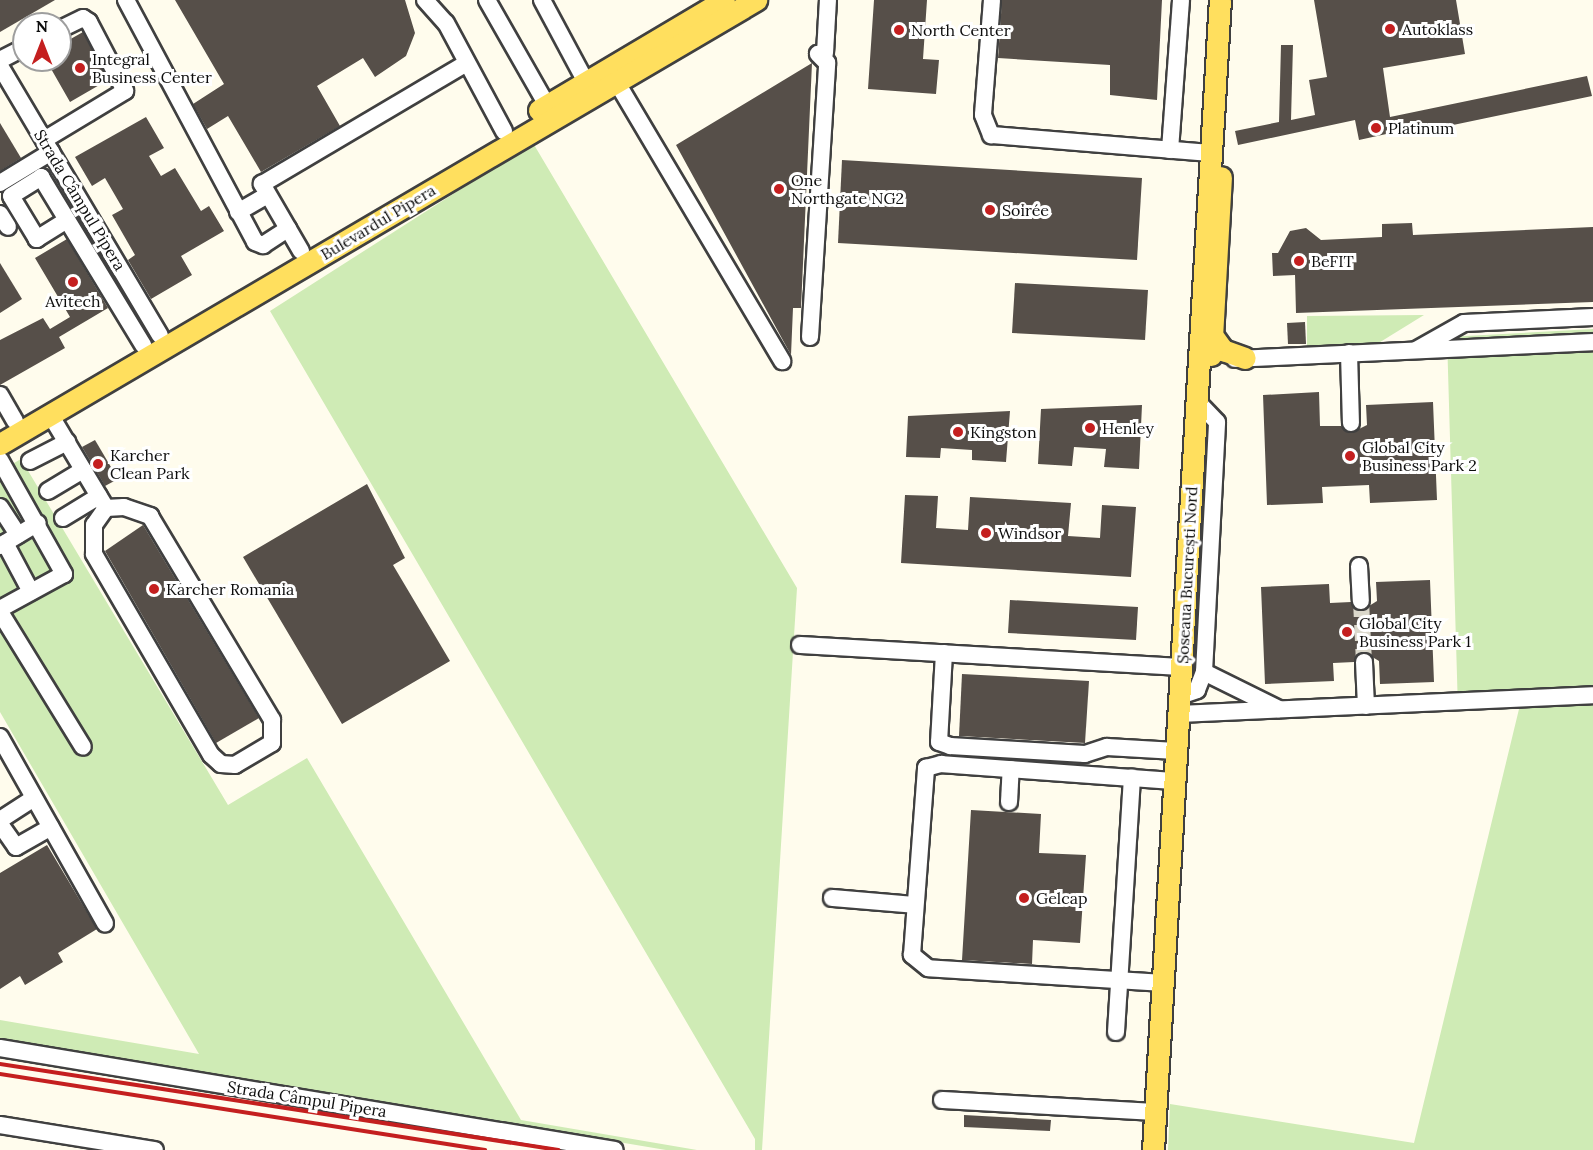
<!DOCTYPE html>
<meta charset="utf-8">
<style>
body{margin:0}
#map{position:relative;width:1593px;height:1150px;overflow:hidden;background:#fffced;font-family:Lora,serif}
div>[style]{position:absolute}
.green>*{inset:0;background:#cfebb5}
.building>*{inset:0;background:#564f49}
.minor-tunnel>*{height:16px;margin-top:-8px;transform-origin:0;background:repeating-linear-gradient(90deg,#dbd8cb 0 16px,transparent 0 24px)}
.roads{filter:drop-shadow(2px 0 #404040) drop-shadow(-2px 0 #404040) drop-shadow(0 2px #404040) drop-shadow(0 -2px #404040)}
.minor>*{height:16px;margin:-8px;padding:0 8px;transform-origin:8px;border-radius:8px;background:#fff}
.major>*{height:21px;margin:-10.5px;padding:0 10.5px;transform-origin:10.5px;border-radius:10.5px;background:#ffdf5e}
.rail>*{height:4px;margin:-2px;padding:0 2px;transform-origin:2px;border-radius:2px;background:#c41f1f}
.dots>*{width:16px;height:16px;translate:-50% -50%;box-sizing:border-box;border:3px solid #fff;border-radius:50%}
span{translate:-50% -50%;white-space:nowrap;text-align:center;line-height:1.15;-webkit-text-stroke:6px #fff;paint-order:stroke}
.poi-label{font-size:16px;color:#0d0d0d}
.left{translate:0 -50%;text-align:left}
.street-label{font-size:16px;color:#0d0d0d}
.north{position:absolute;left:12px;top:12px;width:60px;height:60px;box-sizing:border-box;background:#fff;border:2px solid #9e9e9e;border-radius:50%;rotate:0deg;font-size:16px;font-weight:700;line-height:24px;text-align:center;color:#0d0d0d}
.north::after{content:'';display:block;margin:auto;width:21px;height:27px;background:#c41f1f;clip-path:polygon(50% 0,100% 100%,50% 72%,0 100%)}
</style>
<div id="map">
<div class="green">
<i style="clip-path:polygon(533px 143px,797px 588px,762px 1150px,755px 1150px,755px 1139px,270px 311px)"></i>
<i style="clip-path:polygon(1424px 315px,1377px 344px,1307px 347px,1307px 316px)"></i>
<i style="clip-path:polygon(1593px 329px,1593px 1150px,1168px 1150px,1170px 1104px,1414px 1143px,1519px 709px,1458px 710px,1447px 337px)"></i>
<i style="clip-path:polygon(21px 459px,228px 805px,307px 758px,521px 1120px,697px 1150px,666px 1150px,0 1038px,0 1020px,199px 1054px,0 712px,0 471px)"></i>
</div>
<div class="building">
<i style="clip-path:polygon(0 0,55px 0,0 32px)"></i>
<i style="clip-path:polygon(175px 0,405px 0,415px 33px,406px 56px,375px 77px,363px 58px,317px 86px,340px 126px,261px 172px,228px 116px,207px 129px,193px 104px,224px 84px)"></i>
<i style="clip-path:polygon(874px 0,927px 0,923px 59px,939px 60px,936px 94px,868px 89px)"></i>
<i style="clip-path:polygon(1002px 0,1162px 0,1157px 100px,1110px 95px,1110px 65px,998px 58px)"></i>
<i style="clip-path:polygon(1314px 0,1456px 0,1465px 54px,1383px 68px,1390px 117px,1587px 76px,1592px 96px,1410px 134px,1409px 129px,1359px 140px,1355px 120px,1238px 145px,1235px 131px,1279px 122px,1281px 45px,1293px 45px,1291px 120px,1315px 115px,1309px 80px,1327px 77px)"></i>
<i style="clip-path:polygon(83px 32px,108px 80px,70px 102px,46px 60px,60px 60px,60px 45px)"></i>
<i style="clip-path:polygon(812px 63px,801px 308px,793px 308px,791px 355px,676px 145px)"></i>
<i style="clip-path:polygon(146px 117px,164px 148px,149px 156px,161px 176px,175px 168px,201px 211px,209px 206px,224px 231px,181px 256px,192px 275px,151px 299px,128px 260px,135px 255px,112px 215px,123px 209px,105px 178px,92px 186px,75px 157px)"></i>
<i style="clip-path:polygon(0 123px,21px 158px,0 171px)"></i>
<i style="clip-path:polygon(842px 160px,1142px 178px,1137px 260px,838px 243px)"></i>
<i style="clip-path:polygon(1412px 223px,1413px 235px,1593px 227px,1593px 302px,1296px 313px,1295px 275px,1273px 276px,1272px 253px,1278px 253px,1290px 231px,1306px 228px,1321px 240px,1382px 237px,1382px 224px)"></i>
<i style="clip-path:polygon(67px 239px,108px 308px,59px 337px,65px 348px,0 385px,0 340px,43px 318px,50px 329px,70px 317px,35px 258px)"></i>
<i style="clip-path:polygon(0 263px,22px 299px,0 313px)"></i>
<i style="clip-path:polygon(1015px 283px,1148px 290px,1145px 340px,1012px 333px)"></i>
<i style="clip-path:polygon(1305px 322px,1306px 344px,1288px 344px,1287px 323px)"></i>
<i style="clip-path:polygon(1319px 392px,1320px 426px,1341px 426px,1351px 433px,1367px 425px,1366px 405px,1433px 402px,1437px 500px,1370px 503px,1369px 485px,1322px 487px,1323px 503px,1267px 505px,1263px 395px)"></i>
<i style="clip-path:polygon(1142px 405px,1139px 469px,1104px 467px,1106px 449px,1074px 447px,1072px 466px,1038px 464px,1041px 409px)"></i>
<i style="clip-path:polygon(1010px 411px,1006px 462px,972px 460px,972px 450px,941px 448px,940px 458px,906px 457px,908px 416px)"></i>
<i style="clip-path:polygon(95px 440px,118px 479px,105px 486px,82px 447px)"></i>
<i style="clip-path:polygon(367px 484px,405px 558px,393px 565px,450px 661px,342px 724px,243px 557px)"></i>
<i style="clip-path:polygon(905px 495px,938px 496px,936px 528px,968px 530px,970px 497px,1071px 503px,1068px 536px,1100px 538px,1102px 505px,1136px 507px,1131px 577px,901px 563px)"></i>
<i style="clip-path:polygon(143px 525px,259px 718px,216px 743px,105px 551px)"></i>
<i style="clip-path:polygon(1430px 580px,1434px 682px,1380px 684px,1379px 661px,1364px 652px,1354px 662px,1333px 663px,1334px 681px,1265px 684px,1261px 587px,1329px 584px,1330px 603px,1351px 602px,1361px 611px,1377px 601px,1376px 582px)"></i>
<i style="clip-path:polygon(1010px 600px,1138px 607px,1136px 640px,1008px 633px)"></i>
<i style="clip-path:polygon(962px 674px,1089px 681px,1085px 743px,959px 736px)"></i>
<i style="clip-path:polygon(971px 810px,1041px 814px,1039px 853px,1086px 855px,1080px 943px,1033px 940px,1032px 964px,962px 960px)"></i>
<i style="clip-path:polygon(47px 845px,97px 929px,58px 953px,63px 962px,25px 985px,20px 976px,0 989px,0 873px)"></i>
<i style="clip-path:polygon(964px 1115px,1051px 1120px,1050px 1131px,964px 1127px)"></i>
</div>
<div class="minor-tunnel">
<i style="left:1361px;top:601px;width:61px;rotate:87.2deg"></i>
</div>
<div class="roads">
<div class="minor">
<i style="left:126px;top:0;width:274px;rotate:61.9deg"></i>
<i style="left:255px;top:242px;width:9px;rotate:21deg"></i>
<i style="left:263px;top:245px;width:30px;rotate:-33deg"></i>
<i style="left:425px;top:0;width:31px;rotate:48deg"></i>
<i style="left:446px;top:23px;width:123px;rotate:61.8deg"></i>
<i style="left:487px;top:0;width:121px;rotate:60.3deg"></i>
<i style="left:542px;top:0;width:93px;rotate:61.8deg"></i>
<i style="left:992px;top:0;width:115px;rotate:94.5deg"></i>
<i style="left:983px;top:115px;width:22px;rotate:68deg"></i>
<i style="left:991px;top:135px;width:221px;rotate:4.7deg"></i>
<i style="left:825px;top:53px;width:53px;rotate:-86.8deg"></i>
<i style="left:0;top:60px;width:27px;rotate:-27deg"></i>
<i style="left:0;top:66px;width:313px;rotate:59.3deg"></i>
<i style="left:616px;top:81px;width:326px;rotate:59.3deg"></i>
<i style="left:44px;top:140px;width:95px;rotate:-31.2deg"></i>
<i style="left:125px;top:91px;width:78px;rotate:-117.6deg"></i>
<i style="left:89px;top:22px;width:7px;rotate:-146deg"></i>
<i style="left:83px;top:18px;width:25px;rotate:154deg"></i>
<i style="left:1170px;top:150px;width:150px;rotate:-85.8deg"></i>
<i style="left:0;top:183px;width:60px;rotate:-31.3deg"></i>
<i style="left:238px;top:212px;width:34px;rotate:-30deg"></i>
<i style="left:0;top:214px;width:15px;rotate:58deg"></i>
<i style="left:67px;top:220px;width:36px;rotate:148deg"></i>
<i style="left:37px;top:239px;width:50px;rotate:-121.2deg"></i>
<i style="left:11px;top:196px;width:36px;rotate:-32deg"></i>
<i style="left:41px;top:177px;width:197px;rotate:58.7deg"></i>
<i style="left:301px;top:251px;width:78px;rotate:-120.2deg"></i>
<i style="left:262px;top:184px;width:236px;rotate:-30.6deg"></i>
<i style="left:810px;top:337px;width:275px;rotate:-86.4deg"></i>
<i style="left:827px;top:63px;width:13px;rotate:-135deg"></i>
<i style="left:1416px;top:350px;width:55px;rotate:-29.4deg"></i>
<i style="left:1464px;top:323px;width:129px;rotate:-2.7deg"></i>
<i style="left:1349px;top:353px;width:70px;rotate:88.4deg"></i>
<i style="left:1235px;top:359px;width:358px;rotate:-2.7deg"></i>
<i style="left:0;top:395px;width:30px;rotate:60deg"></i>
<i style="left:51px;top:416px;width:107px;rotate:59.1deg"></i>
<i style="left:0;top:460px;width:131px;rotate:60.7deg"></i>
<i style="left:64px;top:574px;width:73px;rotate:151.3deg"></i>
<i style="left:30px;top:461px;width:42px;rotate:-27.2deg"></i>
<i style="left:48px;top:491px;width:41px;rotate:-31deg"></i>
<i style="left:0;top:507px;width:33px;rotate:57deg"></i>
<i style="left:124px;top:507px;width:28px;rotate:19deg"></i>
<i style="left:150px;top:516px;width:238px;rotate:59.1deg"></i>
<i style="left:272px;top:720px;width:23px;rotate:90deg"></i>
<i style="left:272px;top:743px;width:43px;rotate:149.3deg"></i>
<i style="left:235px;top:765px;width:14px;rotate:-176deg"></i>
<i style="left:221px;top:764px;width:13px;rotate:-138deg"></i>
<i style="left:211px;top:755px;width:233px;rotate:-120.2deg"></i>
<i style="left:94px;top:554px;width:29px;rotate:-90deg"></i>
<i style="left:94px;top:525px;width:21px;rotate:-55deg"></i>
<i style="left:106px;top:508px;width:18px;rotate:-3deg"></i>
<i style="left:63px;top:518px;width:42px;rotate:-31.4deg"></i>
<i style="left:5px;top:543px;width:55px;rotate:62deg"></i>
<i style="left:0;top:546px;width:44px;rotate:-31.2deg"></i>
<i style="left:1359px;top:566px;width:35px;rotate:87deg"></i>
<i style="left:0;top:612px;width:158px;rotate:58.4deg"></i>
<i style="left:800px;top:645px;width:382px;rotate:3.3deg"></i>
<i style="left:944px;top:653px;width:89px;rotate:93.2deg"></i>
<i style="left:939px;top:742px;width:12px;rotate:20deg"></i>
<i style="left:950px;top:746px;width:135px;rotate:3.4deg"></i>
<i style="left:1085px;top:754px;width:23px;rotate:-18deg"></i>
<i style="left:1107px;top:747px;width:69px;rotate:3.3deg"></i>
<i style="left:1364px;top:662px;width:44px;rotate:87.4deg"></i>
<i style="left:1204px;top:672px;width:84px;rotate:26.3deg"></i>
<i style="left:1180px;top:696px;width:18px;rotate:-19deg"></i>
<i style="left:1197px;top:690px;width:19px;rotate:-69deg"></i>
<i style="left:1204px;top:672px;width:250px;rotate:-87deg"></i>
<i style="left:1217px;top:422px;width:29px;rotate:-134deg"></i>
<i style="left:1179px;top:714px;width:414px;rotate:-2.6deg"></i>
<i style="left:0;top:737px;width:214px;rotate:60.6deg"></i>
<i style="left:1009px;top:802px;width:33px;rotate:-87deg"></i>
<i style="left:0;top:820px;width:40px;rotate:-32.9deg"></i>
<i style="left:0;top:824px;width:28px;rotate:55deg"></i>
<i style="left:16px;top:847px;width:40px;rotate:-29.7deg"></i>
<i style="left:832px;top:898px;width:83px;rotate:4.8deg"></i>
<i style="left:1164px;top:983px;width:236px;rotate:-176.4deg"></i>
<i style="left:928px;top:968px;width:21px;rotate:-141deg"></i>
<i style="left:912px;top:955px;width:188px;rotate:-85.7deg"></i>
<i style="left:926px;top:768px;width:16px;rotate:-15deg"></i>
<i style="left:941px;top:764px;width:235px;rotate:4.2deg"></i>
<i style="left:1116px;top:1032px;width:255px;rotate:-86.4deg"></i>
<i style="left:0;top:1048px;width:623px;rotate:9.42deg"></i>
<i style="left:942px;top:1100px;width:214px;rotate:3.2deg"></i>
<i style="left:0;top:1125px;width:157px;rotate:9.2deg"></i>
</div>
<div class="major">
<i style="left:539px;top:110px;width:215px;rotate:-30.7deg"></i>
<i style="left:1209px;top:331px;width:24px;rotate:54deg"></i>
<i style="left:1223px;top:350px;width:23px;rotate:20deg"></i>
<i style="left:1211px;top:355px;width:178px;rotate:-86.8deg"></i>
<i style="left:0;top:444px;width:877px;rotate:-30.43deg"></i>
<i style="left:1153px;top:1150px;width:1152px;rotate:-86.67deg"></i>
</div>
</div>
<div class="rail">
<i style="left:0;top:1064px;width:565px;rotate:8.76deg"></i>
<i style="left:0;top:1074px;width:491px;rotate:8.9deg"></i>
</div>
<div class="dots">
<i style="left:1390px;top:29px;background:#c41f1f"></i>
<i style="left:899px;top:30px;background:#c41f1f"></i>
<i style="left:80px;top:68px;background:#c41f1f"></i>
<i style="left:1376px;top:128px;background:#c41f1f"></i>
<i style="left:779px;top:189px;background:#c41f1f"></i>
<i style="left:990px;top:210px;background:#c41f1f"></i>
<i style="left:1299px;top:261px;background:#c41f1f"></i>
<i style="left:73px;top:282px;background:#c41f1f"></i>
<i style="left:1090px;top:428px;background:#c41f1f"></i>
<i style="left:958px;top:432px;background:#c41f1f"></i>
<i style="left:1350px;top:456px;background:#c41f1f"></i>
<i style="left:98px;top:464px;background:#c41f1f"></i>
<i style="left:986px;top:533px;background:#c41f1f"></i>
<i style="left:154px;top:589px;background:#c41f1f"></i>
<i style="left:1347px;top:632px;background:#c41f1f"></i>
<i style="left:1024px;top:898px;background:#c41f1f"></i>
</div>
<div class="poi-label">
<span class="left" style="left:1402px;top:29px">Autoklass</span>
<span class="left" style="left:911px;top:30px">North Center</span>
<span class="left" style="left:92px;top:68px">Integral<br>Business Center</span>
<span class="left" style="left:1388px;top:128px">Platinum</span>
<span class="left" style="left:791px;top:189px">One<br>Northgate NG2</span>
<span class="left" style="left:1002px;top:210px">Soirée</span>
<span class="left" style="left:1311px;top:261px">BeFIT</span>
<span style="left:73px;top:301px">Avitech</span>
<span class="left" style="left:1102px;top:428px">Henley</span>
<span class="left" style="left:970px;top:432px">Kingston</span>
<span class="left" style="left:1362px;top:456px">Global City<br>Business Park 2</span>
<span class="left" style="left:110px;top:464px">Karcher<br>Clean Park</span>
<span class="left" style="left:998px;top:533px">Windsor</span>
<span class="left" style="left:166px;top:589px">Karcher Romania</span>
<span class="left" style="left:1359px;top:632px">Global City<br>Business Park 1</span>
<span class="left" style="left:1036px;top:898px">Gelcap</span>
</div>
<div class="street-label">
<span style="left:80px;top:200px;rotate:59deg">Strada Câmpul Pipera</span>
<span style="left:378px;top:222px;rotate:-31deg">Bulevardul Pipera</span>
<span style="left:1187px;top:575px;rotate:-87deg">Șoseaua București Nord</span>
<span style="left:307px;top:1099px;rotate:9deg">Strada Câmpul Pipera</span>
</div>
<div class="north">N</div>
</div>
